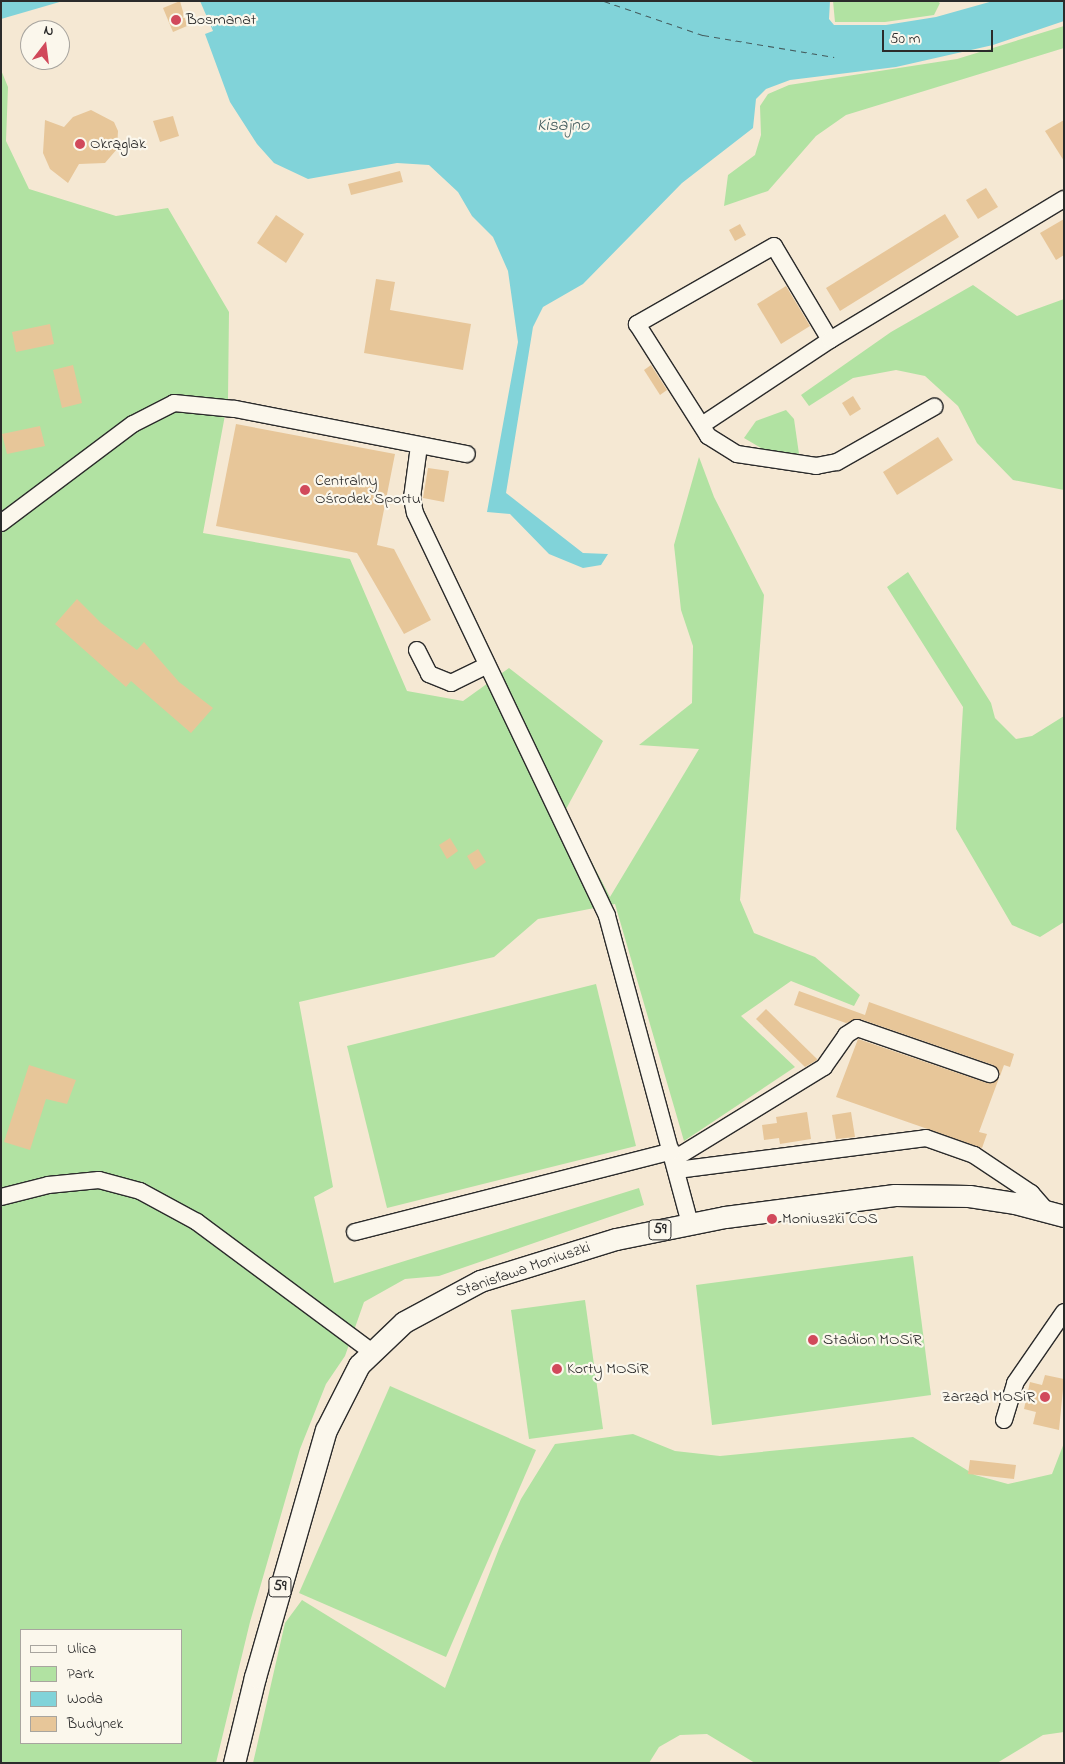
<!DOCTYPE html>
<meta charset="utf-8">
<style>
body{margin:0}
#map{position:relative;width:1065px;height:1764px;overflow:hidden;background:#f5e8d3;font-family:"Indie Flower",sans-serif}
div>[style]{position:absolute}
.green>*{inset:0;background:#b1e2a2}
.water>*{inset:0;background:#81d3d9}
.ferry>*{height:1px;margin-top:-0.5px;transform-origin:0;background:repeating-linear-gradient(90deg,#455d5f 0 6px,transparent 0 11px)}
.building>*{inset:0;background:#e7c699}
.roads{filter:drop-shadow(1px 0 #2b2b2b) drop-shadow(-1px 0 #2b2b2b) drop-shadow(0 1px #2b2b2b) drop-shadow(0 -1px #2b2b2b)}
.minor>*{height:16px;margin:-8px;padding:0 8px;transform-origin:8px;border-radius:8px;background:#fbf7ec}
.major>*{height:21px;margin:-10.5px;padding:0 10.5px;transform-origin:10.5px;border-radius:10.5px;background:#fbf7ec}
.dots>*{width:14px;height:14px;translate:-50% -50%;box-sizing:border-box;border:2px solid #fbf7ec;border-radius:50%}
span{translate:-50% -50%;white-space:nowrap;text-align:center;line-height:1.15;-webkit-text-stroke:4.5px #fbf7ec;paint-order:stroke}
.shield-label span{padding:1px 4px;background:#fbf7ec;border:1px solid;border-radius:4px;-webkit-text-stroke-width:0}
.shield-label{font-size:15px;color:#2b2b2b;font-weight:700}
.poi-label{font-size:16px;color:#2b2b2b}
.left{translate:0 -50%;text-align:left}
.right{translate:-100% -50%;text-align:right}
.street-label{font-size:16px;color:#2b2b2b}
.water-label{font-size:18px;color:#455d5f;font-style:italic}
.frame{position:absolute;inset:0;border:2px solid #2b2b2b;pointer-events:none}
.legend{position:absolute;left:20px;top:1629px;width:162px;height:115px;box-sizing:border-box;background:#fbf7ec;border:1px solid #a8a59f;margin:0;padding:6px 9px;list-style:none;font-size:15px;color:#2b2b2b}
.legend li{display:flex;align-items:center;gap:10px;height:25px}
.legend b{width:25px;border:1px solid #a8a59f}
.north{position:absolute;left:20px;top:20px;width:50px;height:50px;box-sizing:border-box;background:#fbf7ec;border:1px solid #a8a59f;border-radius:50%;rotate:15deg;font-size:14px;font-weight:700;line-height:20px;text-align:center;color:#2b2b2b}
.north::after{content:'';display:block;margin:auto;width:18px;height:22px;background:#d1495b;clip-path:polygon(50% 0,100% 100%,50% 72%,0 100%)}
.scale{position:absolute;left:882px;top:30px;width:111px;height:22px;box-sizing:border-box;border:2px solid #2b2b2b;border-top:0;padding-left:6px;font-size:15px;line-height:18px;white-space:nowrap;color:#2b2b2b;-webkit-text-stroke:4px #fbf7ec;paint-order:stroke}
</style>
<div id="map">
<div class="green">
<i style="clip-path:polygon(833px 1px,937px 1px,940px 3px,934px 15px,885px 22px,835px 22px)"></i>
<i style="clip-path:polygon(1064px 26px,1064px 48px,846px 115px,816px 136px,768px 191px,724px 206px,728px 175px,755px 155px,761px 135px,760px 106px,768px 94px,789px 85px,957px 59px)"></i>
<i style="clip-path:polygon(evenodd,1px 70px,8px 87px,6px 141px,29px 189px,116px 216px,168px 208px,229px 312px,228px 399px,203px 533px,350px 559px,407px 691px,463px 701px,509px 668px,603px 741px,565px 811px,610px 897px,699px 749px,639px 745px,692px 703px,693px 646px,681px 610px,674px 545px,699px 457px,714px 497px,764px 595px,740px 900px,754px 933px,815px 957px,860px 995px,854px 1006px,791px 981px,741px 1016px,795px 1067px,684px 1141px,615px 904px,538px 919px,494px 957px,299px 1002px,333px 1187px,314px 1197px,334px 1283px,639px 1188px,644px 1205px,439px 1276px,405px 1279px,364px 1302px,345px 1356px,326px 1384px,300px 1449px,250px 1622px,216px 1763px,1px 1763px,1px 70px,21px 1630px,181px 1630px,181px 1743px,21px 1743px,21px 1630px)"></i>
<i style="clip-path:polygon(973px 285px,1017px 316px,1064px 299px,1064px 490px,1013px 480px,977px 443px,958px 406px,925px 376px,896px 370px,853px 378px,809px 406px,801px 395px,891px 332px)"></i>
<i style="clip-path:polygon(786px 410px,794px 419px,799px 454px,768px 452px,744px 438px,756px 421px)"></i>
<i style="clip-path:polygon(908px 572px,991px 703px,995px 718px,1016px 739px,1032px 736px,1064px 716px,1064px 922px,1040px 937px,1012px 925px,956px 829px,963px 707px,887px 587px)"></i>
<i style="clip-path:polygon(596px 984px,636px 1146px,387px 1208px,347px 1046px)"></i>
<i style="clip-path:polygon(913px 1256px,931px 1395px,712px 1425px,696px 1285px)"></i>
<i style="clip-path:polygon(585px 1300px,603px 1429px,529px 1439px,511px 1310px)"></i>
<i style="clip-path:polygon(390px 1386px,536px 1450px,446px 1657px,299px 1593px)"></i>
<i style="clip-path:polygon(633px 1434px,675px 1451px,720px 1456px,913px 1437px,975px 1475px,1008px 1484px,1052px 1474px,1064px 1443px,1064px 1732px,1043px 1735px,997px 1763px,755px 1763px,707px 1734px,680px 1735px,659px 1747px,649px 1763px,253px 1763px,285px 1623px,302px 1600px,445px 1688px,500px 1546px,521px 1499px,555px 1444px)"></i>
</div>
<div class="water">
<i style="clip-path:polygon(1px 1px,63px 1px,1px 19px)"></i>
<i style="clip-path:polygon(200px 1px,830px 1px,829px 19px,834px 25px,886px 25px,936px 17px,993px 1px,1064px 1px,1064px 21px,993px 45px,896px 67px,790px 80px,766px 89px,756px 99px,753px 128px,682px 183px,583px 284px,543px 307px,533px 327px,506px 493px,583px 553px,608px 554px,601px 565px,583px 568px,549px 554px,510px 514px,487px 512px,518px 342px,508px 271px,493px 237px,472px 216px,458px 192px,429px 165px,397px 163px,308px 179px,274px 163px,257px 144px,230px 102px,205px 34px,213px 31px)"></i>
</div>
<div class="ferry">
<i style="left:604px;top:1px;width:105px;rotate:19deg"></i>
<i style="left:703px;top:35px;width:133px;rotate:9.5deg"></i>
</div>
<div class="building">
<i style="clip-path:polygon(180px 1px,187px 26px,173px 32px,163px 8px)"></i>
<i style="clip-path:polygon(91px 110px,114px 122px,118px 131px,117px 149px,105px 163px,79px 164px,68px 183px,50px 169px,43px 153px,45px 120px,64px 127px,73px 117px)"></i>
<i style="clip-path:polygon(173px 116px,179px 136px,160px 142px,153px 121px)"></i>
<i style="clip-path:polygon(1064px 120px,1064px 161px,1045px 131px)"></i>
<i style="clip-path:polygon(400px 171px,403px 182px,351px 195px,348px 184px)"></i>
<i style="clip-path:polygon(986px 188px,998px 207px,978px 219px,966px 200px)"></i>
<i style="clip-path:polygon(945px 214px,959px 237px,840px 311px,826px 288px)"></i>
<i style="clip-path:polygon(276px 215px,304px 234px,286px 263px,257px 243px)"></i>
<i style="clip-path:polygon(1064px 219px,1064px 255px,1056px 260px,1040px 233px)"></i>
<i style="clip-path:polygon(740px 224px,746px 235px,735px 241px,729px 230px)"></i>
<i style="clip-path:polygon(376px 279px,395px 282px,390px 310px,471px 324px,463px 370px,364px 353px)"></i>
<i style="clip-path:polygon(786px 286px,810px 326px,781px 344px,757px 304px)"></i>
<i style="clip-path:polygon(50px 324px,54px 344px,16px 352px,12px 332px)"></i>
<i style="clip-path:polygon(73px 365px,82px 403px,62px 408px,53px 370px)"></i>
<i style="clip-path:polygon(651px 365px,667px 390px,660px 395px,644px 370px)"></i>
<i style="clip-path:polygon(853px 396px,861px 409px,850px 416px,842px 403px)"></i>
<i style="clip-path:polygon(236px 424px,395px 454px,377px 545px,394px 549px,431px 620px,404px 634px,357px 553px,216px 526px)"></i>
<i style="clip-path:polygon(40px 426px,45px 446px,7px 454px,2px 434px)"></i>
<i style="clip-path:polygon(938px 437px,953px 460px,897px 495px,883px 472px)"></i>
<i style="clip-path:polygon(428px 468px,449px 471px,444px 502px,423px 498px)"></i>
<i style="clip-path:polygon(77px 599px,101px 623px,137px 650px,144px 642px,179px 682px,213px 708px,191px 733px,131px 681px,126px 687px,55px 624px)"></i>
<i style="clip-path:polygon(450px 838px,458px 851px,447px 859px,439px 845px)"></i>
<i style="clip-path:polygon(478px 849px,486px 862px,475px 870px,467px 856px)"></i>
<i style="clip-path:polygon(799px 991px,865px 1015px,869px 1002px,1014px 1054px,1010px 1067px,1004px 1065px,1000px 1076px,993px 1065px,860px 1019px,846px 1023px,794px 1005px)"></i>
<i style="clip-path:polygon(766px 1009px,817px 1059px,817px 1060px,805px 1067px,756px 1019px)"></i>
<i style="clip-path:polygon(858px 1039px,987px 1083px,999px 1078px,979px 1132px,987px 1134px,982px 1148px,836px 1097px)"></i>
<i style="clip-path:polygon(29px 1065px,76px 1080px,67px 1104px,46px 1099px,30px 1150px,4px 1142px)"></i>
<i style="clip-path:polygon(807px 1112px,811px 1139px,780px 1144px,779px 1138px,764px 1140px,762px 1125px,777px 1123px,776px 1117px)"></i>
<i style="clip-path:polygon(851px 1112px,855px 1137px,836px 1139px,832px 1115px)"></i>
<i style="clip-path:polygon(1045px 1375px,1064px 1379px,1059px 1430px,1033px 1424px,1036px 1412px,1024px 1409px,1030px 1382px,1042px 1385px)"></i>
<i style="clip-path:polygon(970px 1460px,1016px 1465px,1014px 1479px,968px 1474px)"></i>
</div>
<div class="roads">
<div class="minor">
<i style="left:830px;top:340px;width:109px;rotate:-120.8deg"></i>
<i style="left:774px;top:246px;width:158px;rotate:150.3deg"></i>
<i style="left:637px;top:324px;width:133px;rotate:57.6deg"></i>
<i style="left:708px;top:436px;width:34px;rotate:32deg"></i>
<i style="left:737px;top:454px;width:80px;rotate:8.6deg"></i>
<i style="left:816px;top:466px;width:21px;rotate:-11deg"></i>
<i style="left:837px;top:462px;width:112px;rotate:-29.6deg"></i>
<i style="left:702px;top:425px;width:154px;rotate:-33.6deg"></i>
<i style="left:830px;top:340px;width:273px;rotate:-31.1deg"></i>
<i style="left:419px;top:446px;width:52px;rotate:97.7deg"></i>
<i style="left:412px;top:498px;width:15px;rotate:79deg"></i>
<i style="left:415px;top:513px;width:446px;rotate:64.5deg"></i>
<i style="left:607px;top:916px;width:319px;rotate:74.9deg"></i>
<i style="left:1px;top:523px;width:165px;rotate:-36.9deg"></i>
<i style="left:133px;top:424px;width:46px;rotate:-27.1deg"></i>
<i style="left:174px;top:403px;width:61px;rotate:5.6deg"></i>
<i style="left:235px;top:409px;width:236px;rotate:11deg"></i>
<i style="left:417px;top:650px;width:27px;rotate:63deg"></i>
<i style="left:429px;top:674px;width:24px;rotate:22deg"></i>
<i style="left:451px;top:683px;width:39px;rotate:-26deg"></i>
<i style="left:674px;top:1159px;width:176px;rotate:-31.5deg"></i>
<i style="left:824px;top:1067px;width:39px;rotate:-55deg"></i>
<i style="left:846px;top:1035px;width:13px;rotate:-32deg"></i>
<i style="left:857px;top:1028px;width:141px;rotate:19.1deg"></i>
<i style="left:677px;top:1170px;width:251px;rotate:-7.3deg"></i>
<i style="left:926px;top:1138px;width:51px;rotate:19.5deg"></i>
<i style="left:974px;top:1155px;width:69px;rotate:33.7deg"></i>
<i style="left:1031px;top:1193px;width:23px;rotate:49deg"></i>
<i style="left:1px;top:1197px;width:49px;rotate:-14.3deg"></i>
<i style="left:48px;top:1185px;width:51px;rotate:-5.6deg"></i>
<i style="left:99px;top:1180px;width:42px;rotate:15deg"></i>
<i style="left:140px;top:1191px;width:65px;rotate:28.5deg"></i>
<i style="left:197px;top:1222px;width:217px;rotate:36.6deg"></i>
<i style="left:355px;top:1232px;width:327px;rotate:-14.3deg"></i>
<i style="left:1004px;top:1420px;width:39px;rotate:-73deg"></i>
<i style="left:1015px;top:1383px;width:86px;rotate:-55.4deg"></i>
</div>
<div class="major">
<i style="left:234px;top:1763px;width:89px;rotate:-76.3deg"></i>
<i style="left:255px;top:1677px;width:257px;rotate:-74deg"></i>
<i style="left:326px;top:1430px;width:73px;rotate:-63.1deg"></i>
<i style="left:359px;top:1365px;width:62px;rotate:-43.7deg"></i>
<i style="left:404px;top:1322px;width:86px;rotate:-28.3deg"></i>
<i style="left:480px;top:1281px;width:142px;rotate:-17.2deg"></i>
<i style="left:616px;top:1239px;width:111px;rotate:-11.4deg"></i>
<i style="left:725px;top:1217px;width:171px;rotate:-7.4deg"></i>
<i style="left:895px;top:1195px;width:74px;rotate:0.8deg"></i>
<i style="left:969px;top:1196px;width:47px;rotate:8.7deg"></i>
<i style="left:1015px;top:1203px;width:51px;rotate:14.9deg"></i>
</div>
</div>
<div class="dots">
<i style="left:176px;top:20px;background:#d1495b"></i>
<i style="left:80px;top:144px;background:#d1495b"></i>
<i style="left:305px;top:490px;background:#d1495b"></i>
<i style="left:772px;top:1219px;background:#d1495b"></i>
<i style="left:813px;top:1340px;background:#d1495b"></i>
<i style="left:557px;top:1369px;background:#d1495b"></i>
<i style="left:1045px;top:1397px;background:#d1495b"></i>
</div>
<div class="shield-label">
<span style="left:660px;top:1230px">59</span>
<span style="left:280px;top:1587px">59</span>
</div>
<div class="poi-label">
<span class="left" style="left:186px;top:20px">Bosmanat</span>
<span class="left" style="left:90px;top:144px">Okrąglak</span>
<span class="left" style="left:315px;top:490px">Centralny<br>Ośrodek Sportu</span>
<span class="left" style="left:782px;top:1219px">Moniuszki COS</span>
<span class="left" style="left:823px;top:1340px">Stadion MOSiR</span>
<span class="left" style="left:567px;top:1369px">Korty MOSiR</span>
<span class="right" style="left:1035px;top:1397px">Zarząd MOSiR</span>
</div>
<div class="street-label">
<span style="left:523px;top:1270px;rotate:-19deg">Stanisława Moniuszki</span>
</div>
<div class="water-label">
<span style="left:563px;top:126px">Kisajno</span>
</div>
<div class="frame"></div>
<ul class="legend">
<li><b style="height:6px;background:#fbf7ec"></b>Ulica</li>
<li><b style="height:14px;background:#b1e2a2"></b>Park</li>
<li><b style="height:14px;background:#81d3d9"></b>Woda</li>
<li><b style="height:14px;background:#e7c699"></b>Budynek</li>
</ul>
<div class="north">N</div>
<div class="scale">50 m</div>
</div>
